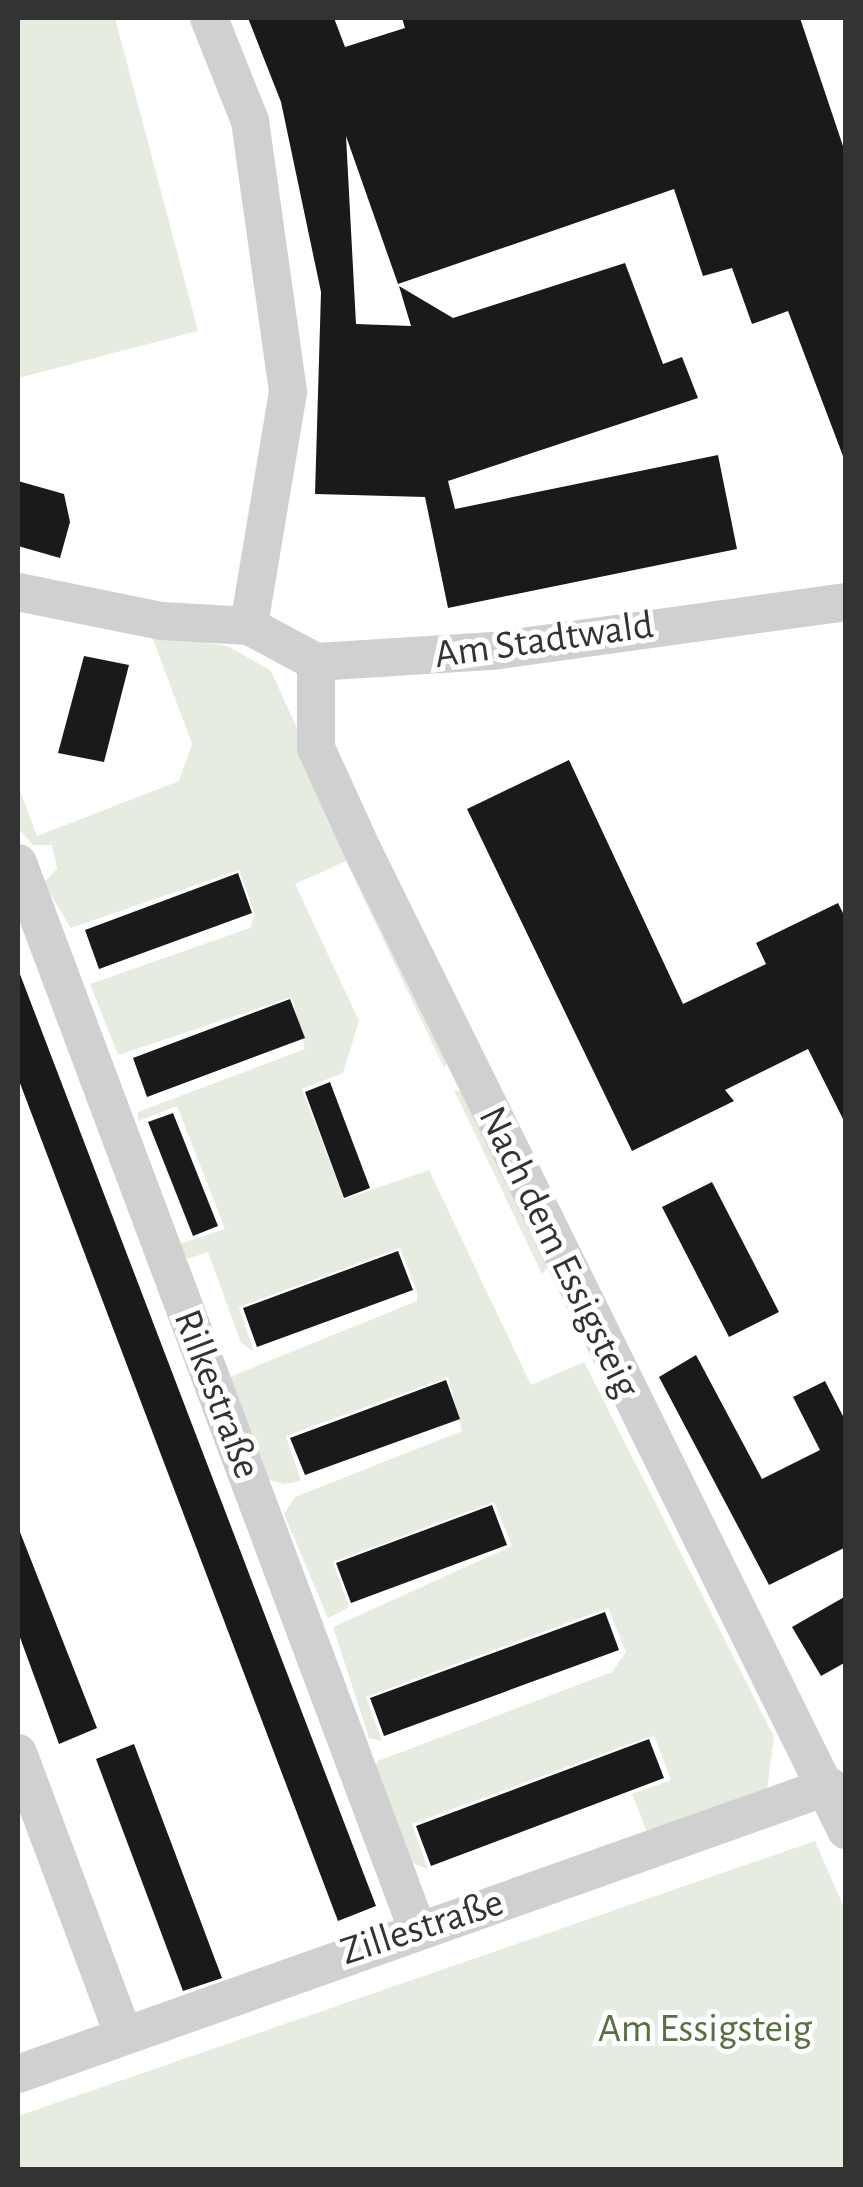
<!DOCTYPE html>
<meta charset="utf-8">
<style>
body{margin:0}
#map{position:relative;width:863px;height:2187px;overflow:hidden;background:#fff;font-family:"Alegreya Sans",sans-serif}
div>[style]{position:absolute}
.green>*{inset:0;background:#e6ecdf}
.building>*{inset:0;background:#1a1a1a}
.minor>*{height:38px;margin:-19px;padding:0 19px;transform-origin:19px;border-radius:19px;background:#d0d0d0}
span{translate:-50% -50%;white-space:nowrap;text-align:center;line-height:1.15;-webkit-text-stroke:10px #fff;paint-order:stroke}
.street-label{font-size:40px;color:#333}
.park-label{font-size:40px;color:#56703f}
.frame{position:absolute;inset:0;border:20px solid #333;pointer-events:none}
</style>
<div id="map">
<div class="green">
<i style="clip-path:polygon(18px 18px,115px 18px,198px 331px,18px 378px)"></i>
<i style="clip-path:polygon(151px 634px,228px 646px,271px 671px,448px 1061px,444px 1068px,346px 861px,295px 884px,359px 1021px,343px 1073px,302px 1089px,344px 1199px,429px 1170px,531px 1385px,584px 1362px,774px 1737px,767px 1790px,647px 1832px,632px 1794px,671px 1780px,654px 1735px,412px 1824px,428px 1869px,408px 1861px,373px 1770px,378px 1761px,612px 1672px,626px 1652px,608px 1608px,366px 1697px,382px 1741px,369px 1738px,333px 1627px,512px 1546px,494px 1502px,333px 1562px,349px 1607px,328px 1618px,284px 1514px,295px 1497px,462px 1431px,448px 1377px,286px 1436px,301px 1481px,284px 1484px,269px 1480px,227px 1378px,417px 1301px,417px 1292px,400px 1248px,239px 1307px,254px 1352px,241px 1343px,208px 1252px,188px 1259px,177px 1245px,225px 1229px,177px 1106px,138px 1121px,138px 1112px,305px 1049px,292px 997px,118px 1055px,90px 984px,250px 928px,255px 914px,239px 870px,71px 928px,43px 883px,57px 869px,52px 845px,33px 845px,18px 828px,18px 785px,37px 836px,179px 781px,192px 744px)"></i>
<i style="clip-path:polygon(454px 1090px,468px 1093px,551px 1264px,542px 1274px)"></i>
<i style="clip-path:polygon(815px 1841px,845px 1910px,845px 2169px,18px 2169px,18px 2116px)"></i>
</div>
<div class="building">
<i style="clip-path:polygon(248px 18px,334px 18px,345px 47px,405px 28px,402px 18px,800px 18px,846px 155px,846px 464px,788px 311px,752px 324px,732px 268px,703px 276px,674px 189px,398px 284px,346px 136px,356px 324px,411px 326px,399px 286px,453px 318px,625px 263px,663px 364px,682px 357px,698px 398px,448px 481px,455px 509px,718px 455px,737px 549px,448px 608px,425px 497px,315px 494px,321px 292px,281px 102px)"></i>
<i style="clip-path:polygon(18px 481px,64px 494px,70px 522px,60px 558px,18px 546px)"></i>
<i style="clip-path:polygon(84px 656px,129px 665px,104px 762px,58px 753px)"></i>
<i style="clip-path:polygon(569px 760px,683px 1004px,766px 964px,756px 943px,838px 903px,846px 919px,846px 1125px,808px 1049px,725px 1090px,734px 1101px,632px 1151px,467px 809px)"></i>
<i style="clip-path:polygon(238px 873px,252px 913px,99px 969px,85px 930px)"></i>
<i style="clip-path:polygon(18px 969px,376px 1906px,338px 1921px,18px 1078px)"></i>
<i style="clip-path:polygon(290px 999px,305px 1038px,147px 1097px,133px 1058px)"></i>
<i style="clip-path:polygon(330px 1082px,370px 1188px,344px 1198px,305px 1092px)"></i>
<i style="clip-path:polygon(173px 1113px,218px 1226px,193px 1236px,148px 1122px)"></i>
<i style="clip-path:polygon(712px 1182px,779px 1312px,729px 1337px,662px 1207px)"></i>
<i style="clip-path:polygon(398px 1251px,413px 1290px,257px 1347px,243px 1308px)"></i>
<i style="clip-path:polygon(696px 1355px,762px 1479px,820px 1450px,793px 1397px,825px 1381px,846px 1422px,846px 1547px,769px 1585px,659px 1377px)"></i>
<i style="clip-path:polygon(446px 1380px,460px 1419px,305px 1475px,290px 1438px)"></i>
<i style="clip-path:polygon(492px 1505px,507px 1545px,351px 1603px,336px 1563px)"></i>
<i style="clip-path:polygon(18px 1527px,97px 1728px,59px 1744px,18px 1632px)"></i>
<i style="clip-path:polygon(846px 1596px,846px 1662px,821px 1676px,792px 1627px)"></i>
<i style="clip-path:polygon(605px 1612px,619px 1650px,384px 1736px,370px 1698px)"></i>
<i style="clip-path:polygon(649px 1739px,664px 1778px,431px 1866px,416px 1826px)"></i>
<i style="clip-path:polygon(134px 1744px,222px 1978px,183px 1991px,96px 1759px)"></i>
</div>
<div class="minor">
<i style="left:209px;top:18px;width:111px;rotate:68.3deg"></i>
<i style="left:250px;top:121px;width:274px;rotate:82deg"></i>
<i style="left:288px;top:392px;width:237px;rotate:99.5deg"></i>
<i style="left:18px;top:592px;width:147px;rotate:11.4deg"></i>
<i style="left:162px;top:621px;width:87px;rotate:3.3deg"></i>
<i style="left:249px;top:626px;width:76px;rotate:28.2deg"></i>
<i style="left:316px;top:662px;width:177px;rotate:-3.6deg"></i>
<i style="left:493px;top:651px;width:356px;rotate:-7.9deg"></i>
<i style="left:316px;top:662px;width:86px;rotate:90deg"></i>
<i style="left:316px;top:748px;width:113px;rotate:65.5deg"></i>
<i style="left:363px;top:851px;width:1092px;rotate:63.74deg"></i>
<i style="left:18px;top:863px;width:1135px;rotate:69.47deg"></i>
<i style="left:18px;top:1753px;width:300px;rotate:69.5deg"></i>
<i style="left:18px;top:2074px;width:861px;rotate:-19.55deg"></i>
</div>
<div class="street-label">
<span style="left:544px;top:640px;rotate:-8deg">Am Stadtwald</span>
<span style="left:559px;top:1252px;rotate:64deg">Nach dem Essigsteig</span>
<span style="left:217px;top:1394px;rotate:69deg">Rilkestraße</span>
<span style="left:422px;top:1927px;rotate:-18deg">Zillestraße</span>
</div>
<div class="park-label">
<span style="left:705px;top:2029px">Am Essigsteig</span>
</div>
<div class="frame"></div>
</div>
